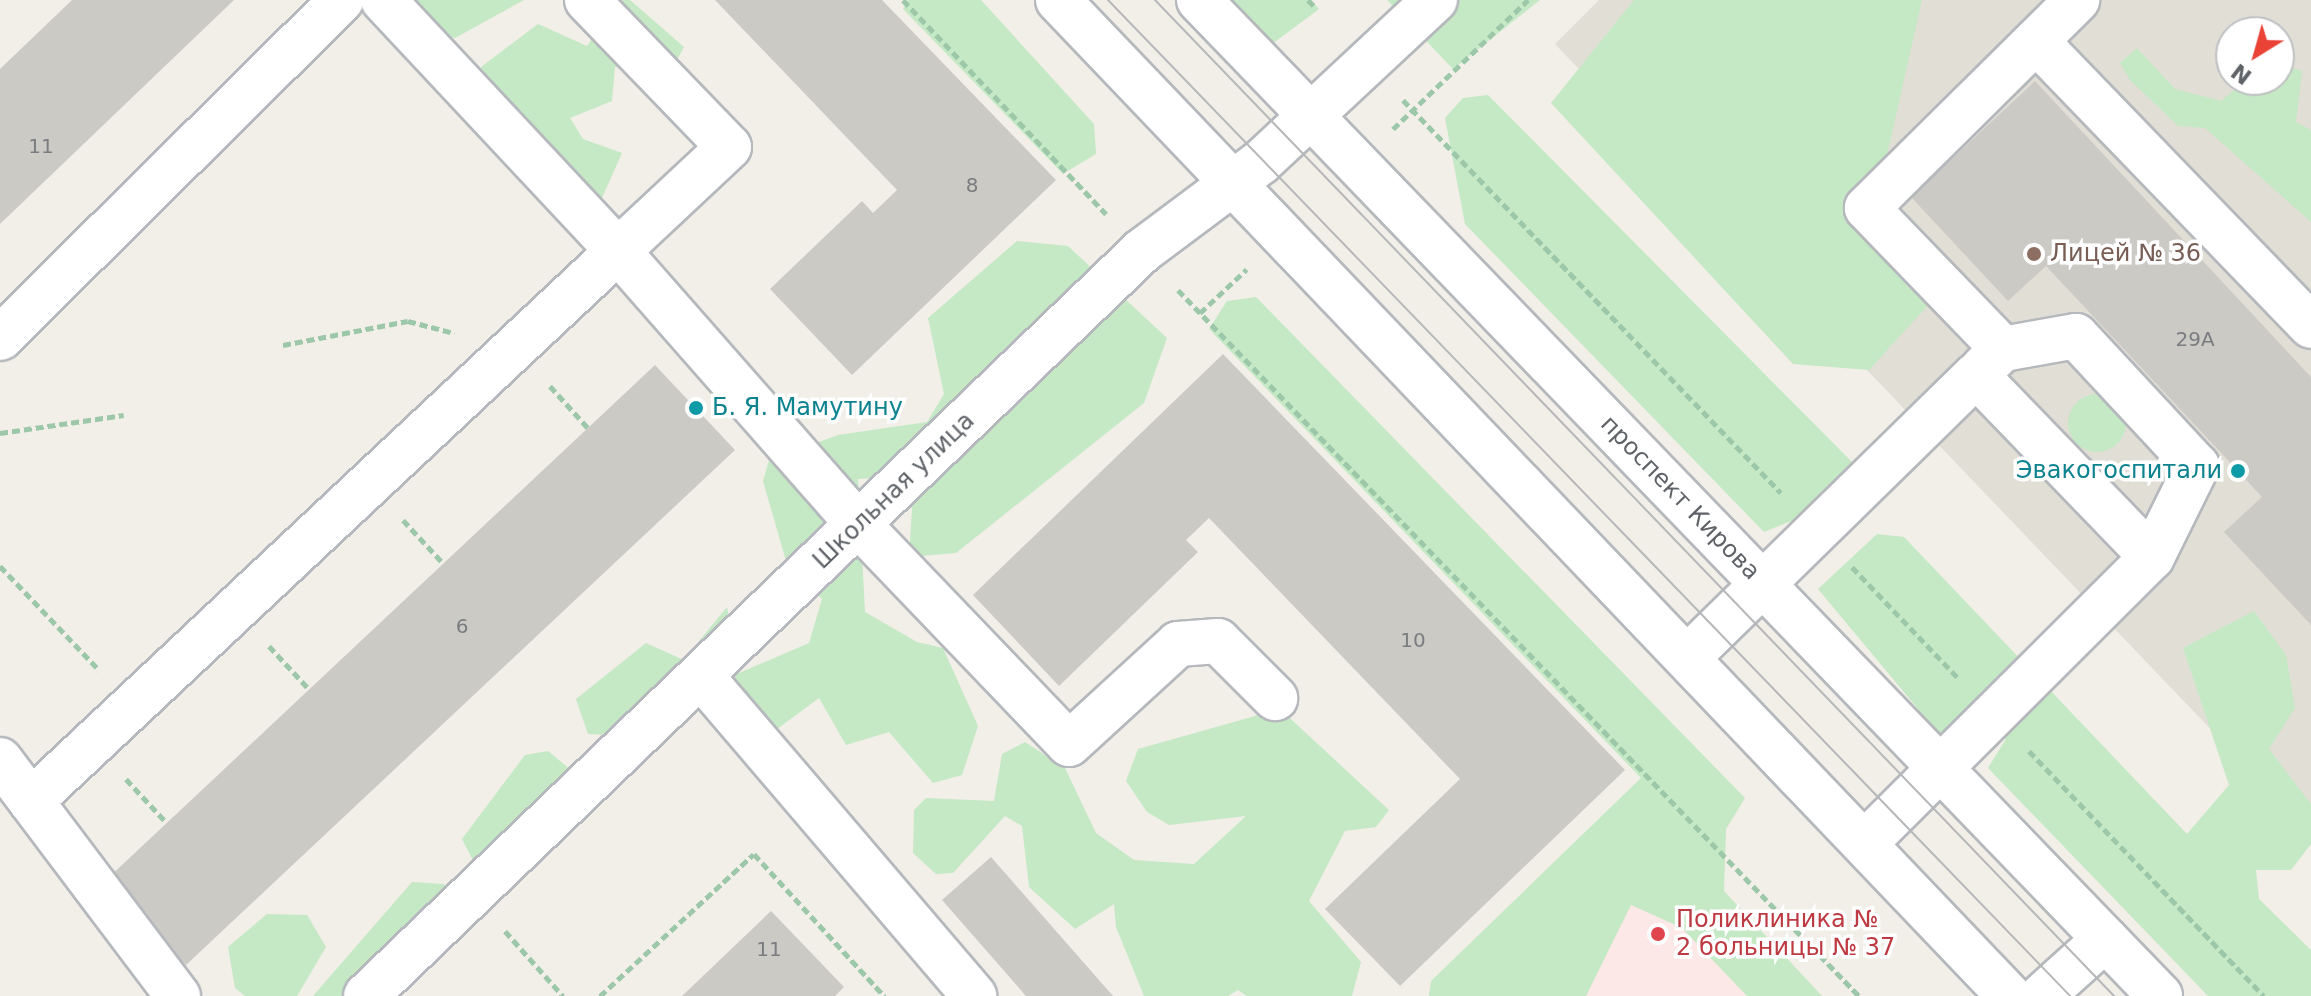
<!DOCTYPE html>
<meta charset="utf-8">
<style>
body{margin:0}
#map{position:relative;width:2311px;height:996px;overflow:hidden;background:#f1efe8;font-family:"DejaVu Sans",sans-serif}
div>[style]{position:absolute}
.education>*{inset:0;background:#e1ded6}
.medical>*{inset:0;background:#fce8e6}
.green>*{inset:0;background:#c5e8c5}
.round{border-radius:50%}
.building>*{inset:0;background:#cccac5}
.path>*{height:5px;margin-top:-2.5px;transform-origin:0;background:repeating-linear-gradient(90deg,#9cc7a9 0 8px,transparent 0 12px)}
.roads{filter:drop-shadow(2px 0 #b5b8bc) drop-shadow(-2px 0 #b5b8bc) drop-shadow(0 2px #b5b8bc) drop-shadow(0 -2px #b5b8bc)}
.minor>*{height:44px;margin:-22px;padding:0 22px;transform-origin:22px;border-radius:22px;background:#fff}
.tram>*{height:2px;margin:-1px;padding:0 1px;transform-origin:1px;border-radius:1px;background:#b6b7b8}
.dots>*{width:22px;height:22px;translate:-50% -50%;box-sizing:border-box;border:4px solid #fff;border-radius:50%}
span{translate:-50% -50%;white-space:nowrap;text-align:center;line-height:1.15;-webkit-text-stroke:7px #fff;paint-order:stroke}
.number-label{font-size:20px;color:#7a7d7f}
.number-label span{-webkit-text-stroke-width:0}
.education-label{font-size:24px;color:#785e54}
.left{translate:0 -50%;text-align:left}
.culture-label{font-size:24px;color:#0d838f}
.right{translate:-100% -50%;text-align:right}
.street-label{font-size:24px;color:#5f6368}
.health-label{font-size:24px;color:#be3a42}
.north{position:absolute;left:2215px;top:16px;width:80px;height:80px;box-sizing:border-box;background:#fff;border:2px solid #bfc1c3;border-radius:50%;rotate:217deg;font-size:22px;font-weight:700;line-height:32px;text-align:center;color:#5f6368}
.north::after{content:'';display:block;margin:auto;width:28px;height:36px;background:#ea4335;clip-path:polygon(50% 0,100% 100%,50% 72%,0 100%)}
</style>
<div id="map">
<div class="education">
<i style="clip-path:polygon(evenodd,1599px 0,2311px 0,2311px 834px,1555px 44px,1599px 0,2231px 32px,2279px 32px,2279px 80px,2231px 80px,2231px 32px)"></i>
</div>
<div class="medical">
<i style="clip-path:polygon(1664px 873px,1778px 996px,1528px 996px)"></i>
</div>
<div class="green">
<i style="clip-path:polygon(410px 0,524px 0,455px 38px,425px 32px)"></i>
<i style="clip-path:polygon(620px 0,630px 0,684px 47px,672px 69px,615px 67px,612px 101px,570px 118px,583px 139px,622px 153px,592px 220px,486px 110px,481px 67px,538px 24px,587px 46px)"></i>
<i style="clip-path:polygon(908px 0,981px 0,1094px 124px,1096px 154px,1063px 174px,903px 9px)"></i>
<i style="clip-path:polygon(1230px 0,1311px 0,1319px 9px,1272px 44px)"></i>
<i style="clip-path:polygon(1387px 0,1540px 0,1453px 69px)"></i>
<i style="clip-path:polygon(1634px 0,1922px 0,1872px 222px,1940px 292px,1869px 370px,1793px 364px,1551px 103px)"></i>
<i style="clip-path:polygon(2137px 48px,2175px 89px,2221px 101px,2245px 80px,2279px 80px,2279px 64px,2302px 71px,2296px 122px,2311px 130px,2311px 222px,2205px 128px,2178px 126px,2130px 80px,2120px 63px)"></i>
<i style="clip-path:polygon(1488px 95px,1852px 462px,1836px 503px,1764px 532px,1465px 224px,1445px 118px,1463px 98px)"></i>
<i style="clip-path:polygon(1017px 241px,1068px 246px,1167px 338px,1144px 403px,956px 553px,909px 557px,912px 509px,892px 477px,858px 479px,865px 612px,917px 642px,943px 648px,978px 726px,962px 775px,933px 783px,889px 732px,846px 745px,819px 698px,769px 735px,716px 707px,699px 641px,727px 607px,739px 673px,809px 643px,822px 599px,786px 561px,763px 481px,769px 460px,838px 435px,927px 422px,944px 394px,928px 318px)"></i>
<i style="clip-path:polygon(1256px 297px,1745px 798px,1726px 829px,1724px 891px,1822px 996px,1747px 996px,1682px 928px,1631px 905px,1586px 996px,1429px 996px,1431px 981px,1641px 778px,1209px 329px,1227px 301px)"></i>
<i class="round" style="left:2068px;top:394px;width:58px;height:58px"></i>
<i style="clip-path:polygon(1877px 534px,1904px 537px,2187px 834px,2229px 785px,2183px 648px,2254px 611px,2286px 655px,2295px 708px,2269px 749px,2311px 804px,2311px 844px,2291px 870px,2256px 870px,2259px 899px,2311px 950px,2311px 996px,2208px 996px,1988px 768px,2006px 739px,1943px 739px,1818px 589px)"></i>
<i style="clip-path:polygon(646px 643px,686px 661px,629px 736px,588px 734px,576px 699px)"></i>
<i style="clip-path:polygon(1280px 709px,1389px 810px,1376px 827px,1345px 831px,1309px 901px,1361px 962px,1352px 996px,1247px 996px,1238px 990px,1228px 996px,1144px 996px,1116px 927px,1114px 904px,1075px 929px,1029px 887px,1022px 826px,1005px 816px,953px 873px,936px 874px,913px 853px,914px 810px,926px 798px,994px 801px,1002px 754px,1025px 742px,1065px 768px,1096px 833px,1134px 860px,1194px 864px,1246px 816px,1169px 825px,1147px 812px,1126px 781px,1138px 749px)"></i>
<i style="clip-path:polygon(548px 751px,572px 771px,479px 872px,462px 839px,525px 755px)"></i>
<i style="clip-path:polygon(412px 882px,444px 884px,450px 908px,357px 996px,313px 996px)"></i>
<i style="clip-path:polygon(267px 914px,307px 915px,326px 947px,297px 996px,245px 996px,235px 988px,228px 947px)"></i>
</div>
<div class="building">
<i style="clip-path:polygon(72px 0,234px 0,0 224px,0 69px)"></i>
<i style="clip-path:polygon(715px 0,882px 0,1056px 180px,852px 375px,770px 289px,862px 201px,873px 213px,897px 190px)"></i>
<i style="clip-path:polygon(2035px 81px,2311px 377px,2311px 625px,2224px 532px,2262px 497px,2238px 471px,2046px 266px,2008px 301px,1911px 197px)"></i>
<i style="clip-path:polygon(1223px 354px,1625px 770px,1400px 986px,1325px 909px,1460px 779px,1209px 518px,1186px 540px,1198px 552px,1059px 686px,973px 595px)"></i>
<i style="clip-path:polygon(655px 365px,735px 450px,186px 965px,106px 880px)"></i>
<i style="clip-path:polygon(991px 857px,1113px 996px,1026px 996px,942px 900px)"></i>
<i style="clip-path:polygon(771px 911px,844px 987px,835px 996px,682px 996px)"></i>
</div>
<div class="path">
<i style="left:903px;top:0;width:295px;rotate:46.5deg"></i>
<i style="left:1308px;top:0;width:10px;rotate:45deg"></i>
<i style="left:1403px;top:100px;width:545px;rotate:46.11deg"></i>
<i style="left:1393px;top:129px;width:187px;rotate:-43.7deg"></i>
<i style="left:1178px;top:290px;width:981px;rotate:46.03deg"></i>
<i style="left:1200px;top:313px;width:64px;rotate:-43.1deg"></i>
<i style="left:283px;top:345px;width:127px;rotate:-10.9deg"></i>
<i style="left:408px;top:321px;width:48px;rotate:14.6deg"></i>
<i style="left:550px;top:386px;width:57px;rotate:47.9deg"></i>
<i style="left:0;top:433px;width:125px;rotate:-8.3deg"></i>
<i style="left:403px;top:520px;width:59px;rotate:47.1deg"></i>
<i style="left:0;top:566px;width:144px;rotate:46.4deg"></i>
<i style="left:1852px;top:567px;width:153px;rotate:46.3deg"></i>
<i style="left:269px;top:646px;width:59px;rotate:47.1deg"></i>
<i style="left:2029px;top:751px;width:339px;rotate:46.2deg"></i>
<i style="left:126px;top:779px;width:59px;rotate:47.1deg"></i>
<i style="left:505px;top:931px;width:87px;rotate:48.3deg"></i>
<i style="left:600px;top:996px;width:209px;rotate:-42.7deg"></i>
<i style="left:754px;top:854px;width:193px;rotate:47.5deg"></i>
</div>
<div class="roads">
<div class="minor">
<i style="left:587px;top:0;width:204px;rotate:46deg"></i>
<i style="left:729px;top:147px;width:152px;rotate:136.9deg"></i>
<i style="left:618px;top:251px;width:365px;rotate:48.7deg"></i>
<i style="left:859px;top:525px;width:303px;rotate:46.2deg"></i>
<i style="left:1069px;top:744px;width:148px;rotate:-42.5deg"></i>
<i style="left:1178px;top:644px;width:40px;rotate:-4.3deg"></i>
<i style="left:1218px;top:641px;width:81px;rotate:45deg"></i>
<i style="left:1058px;top:0;width:1377px;rotate:46.32deg"></i>
<i style="left:1199px;top:0;width:1384px;rotate:46.02deg"></i>
<i style="left:2036px;top:41px;width:396px;rotate:46deg"></i>
<i style="left:0;top:338px;width:480px;rotate:-44.7deg"></i>
<i style="left:2003px;top:349px;width:196px;rotate:-134deg"></i>
<i style="left:1867px;top:208px;width:296px;rotate:-44.7deg"></i>
<i style="left:1983px;top:368px;width:28px;rotate:-44deg"></i>
<i style="left:2003px;top:349px;width:74px;rotate:-10.1deg"></i>
<i style="left:2076px;top:336px;width:178px;rotate:47.1deg"></i>
<i style="left:2197px;top:466px;width:102px;rotate:116.3deg"></i>
<i style="left:1687px;top:658px;width:404px;rotate:-44.4deg"></i>
<i style="left:1976px;top:375px;width:253px;rotate:46deg"></i>
<i style="left:2152px;top:557px;width:405px;rotate:135.1deg"></i>
<i style="left:701px;top:676px;width:421px;rotate:49.5deg"></i>
<i style="left:0;top:760px;width:296px;rotate:53deg"></i>
<i style="left:31px;top:801px;width:804px;rotate:-43.14deg"></i>
<i style="left:618px;top:251px;width:344px;rotate:-133.1deg"></i>
<i style="left:366px;top:996px;width:1076px;rotate:-43.83deg"></i>
<i style="left:1142px;top:251px;width:149px;rotate:-36.8deg"></i>
<i style="left:1261px;top:162px;width:238px;rotate:-43deg"></i>
<i style="left:2042px;top:996px;width:85px;rotate:-42.1deg"></i>
</div>
</div>
<div class="tram">
<i style="left:1108px;top:0;width:1385px;rotate:45.99deg"></i>
<i style="left:1155px;top:0;width:1383px;rotate:46.08deg"></i>
</div>
<div class="dots">
<i style="left:2034px;top:254px;background:#8d6e63"></i>
<i style="left:696px;top:408px;background:#0f9aa8"></i>
<i style="left:2238px;top:471px;background:#0f9aa8"></i>
<i style="left:1658px;top:934px;background:#e0444e"></i>
</div>
<div class="number-label">
<span style="left:41px;top:146px">11</span>
<span style="left:972px;top:185px">8</span>
<span style="left:2195px;top:339px">29А</span>
<span style="left:462px;top:626px">6</span>
<span style="left:1413px;top:640px">10</span>
<span style="left:769px;top:949px">11</span>
</div>
<div class="education-label">
<span class="left" style="left:2050px;top:254px">Лицей № 36</span>
</div>
<div class="culture-label">
<span class="left" style="left:712px;top:408px">Б. Я. Мамутину</span>
<span class="right" style="left:2222px;top:471px">Эвакогоспитали</span>
</div>
<div class="street-label">
<span style="left:894px;top:491px;rotate:-44deg">Школьная улица</span>
<span style="left:1680px;top:498px;rotate:46deg">проспект Кирова</span>
</div>
<div class="health-label">
<span class="left" style="left:1676px;top:934px">Поликлиника №<br>2 больницы № 37</span>
</div>
<div class="north">N</div>
</div>
